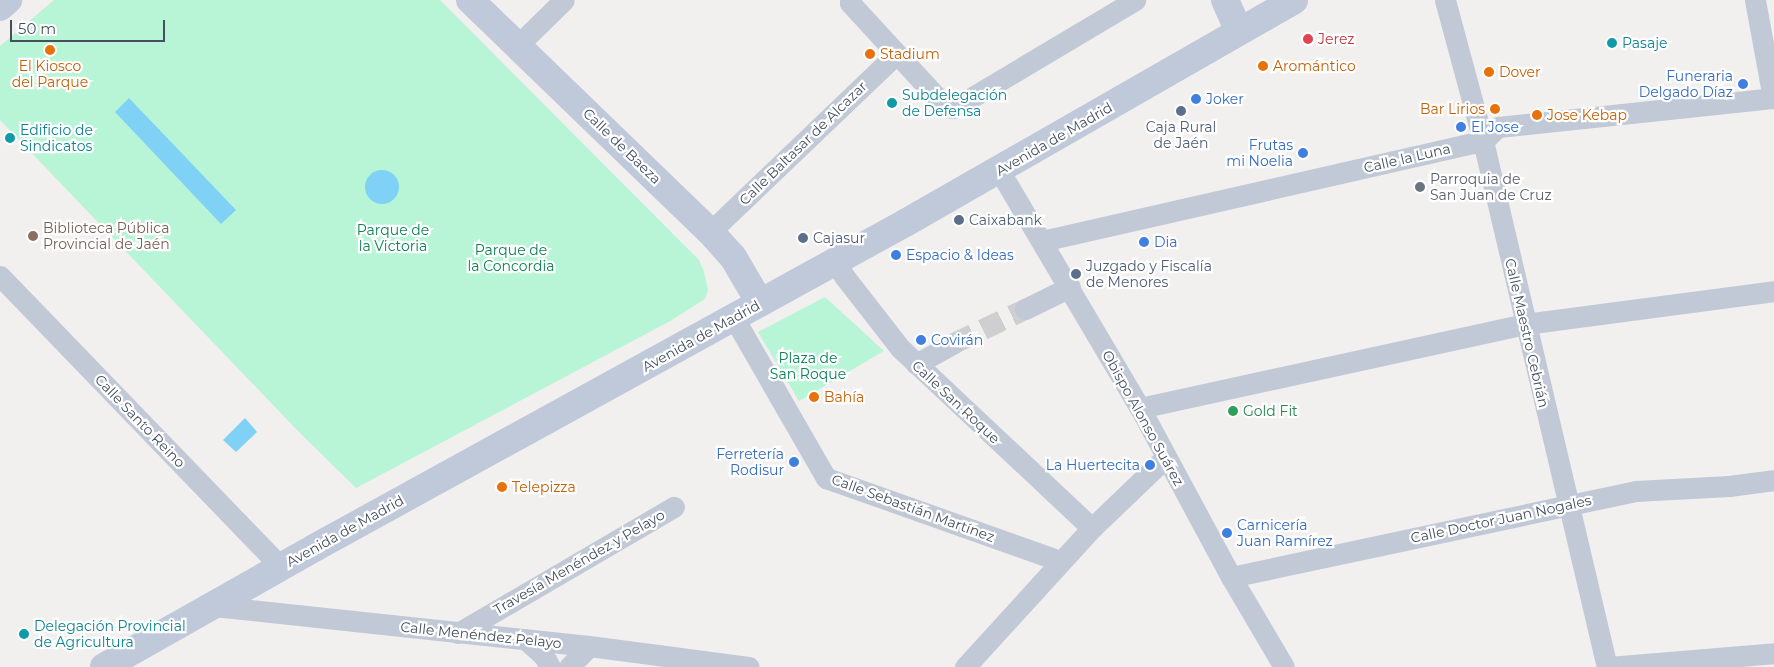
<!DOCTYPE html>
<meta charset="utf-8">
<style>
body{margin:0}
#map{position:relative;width:1774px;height:667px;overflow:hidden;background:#f2efef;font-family:Montserrat,sans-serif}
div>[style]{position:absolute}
.green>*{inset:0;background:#b8f4d6}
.water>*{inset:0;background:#80d1f6}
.round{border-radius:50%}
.street-tunnel>*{height:21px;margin-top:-10.5px;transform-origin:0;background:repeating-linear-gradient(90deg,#cfcfd2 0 21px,transparent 0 32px)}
.street>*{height:21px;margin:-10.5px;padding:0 10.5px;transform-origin:10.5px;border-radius:10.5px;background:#c1c9d6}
.secondary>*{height:28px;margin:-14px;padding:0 14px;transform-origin:14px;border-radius:14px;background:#bfc9da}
.dots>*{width:14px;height:14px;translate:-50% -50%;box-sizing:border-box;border:2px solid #fff;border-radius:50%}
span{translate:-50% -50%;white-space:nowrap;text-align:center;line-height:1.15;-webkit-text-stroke:4.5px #fff;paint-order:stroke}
.health-label{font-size:14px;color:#be3a42}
.left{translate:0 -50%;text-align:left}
.culture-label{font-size:14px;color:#0d838f}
.food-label{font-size:14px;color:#c56008}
.right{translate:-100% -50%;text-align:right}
.shop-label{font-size:14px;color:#366cbe}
.service-label{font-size:14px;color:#4e5e75}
.street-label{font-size:14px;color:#45505f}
.worship-label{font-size:14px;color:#5b616d}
.education-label{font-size:14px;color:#785e54}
.park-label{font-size:14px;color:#0c8354}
.leisure-label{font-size:14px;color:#27864d}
.scale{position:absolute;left:10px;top:20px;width:155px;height:22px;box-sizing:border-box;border:2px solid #45505f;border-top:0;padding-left:6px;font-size:15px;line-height:18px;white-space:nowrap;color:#45505f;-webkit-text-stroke:4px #fff;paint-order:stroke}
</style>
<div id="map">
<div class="green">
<i style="clip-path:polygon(54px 0,440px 0,699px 260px,704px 272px,708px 290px,705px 299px,672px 320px,356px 488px,297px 430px,0 120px,0 46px)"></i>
<i style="clip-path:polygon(825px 297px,884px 351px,799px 401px,758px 332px)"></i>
</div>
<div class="water">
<i style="clip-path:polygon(129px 98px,236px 210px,221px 224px,115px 112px)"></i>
<i class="round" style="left:365px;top:170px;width:34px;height:34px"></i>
<i style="clip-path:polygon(245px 418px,257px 432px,236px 452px,223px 440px)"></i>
</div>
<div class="street-tunnel">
<i style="left:954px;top:343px;width:79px;rotate:-25.6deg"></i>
</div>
<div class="street">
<i style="left:851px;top:0;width:3px;rotate:108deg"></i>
<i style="left:850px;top:3px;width:142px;rotate:47.3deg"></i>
<i style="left:946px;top:107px;width:8px;rotate:7deg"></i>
<i style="left:954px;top:108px;width:211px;rotate:-30.8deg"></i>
<i style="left:1445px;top:0;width:146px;rotate:74.9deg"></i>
<i style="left:1483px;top:141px;width:540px;rotate:76.74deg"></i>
<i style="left:1755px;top:0;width:100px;rotate:79.6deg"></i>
<i style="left:518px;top:45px;width:64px;rotate:-44.4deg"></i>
<i style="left:999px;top:170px;width:277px;rotate:59.4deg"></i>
<i style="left:1140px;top:408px;width:192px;rotate:61.7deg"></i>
<i style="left:1231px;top:577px;width:104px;rotate:59.5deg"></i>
<i style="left:710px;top:232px;width:257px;rotate:-43.7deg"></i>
<i style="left:1042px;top:241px;width:452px;rotate:-12.8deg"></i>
<i style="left:1483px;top:141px;width:21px;rotate:-43deg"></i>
<i style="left:1498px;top:127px;width:278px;rotate:-6deg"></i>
<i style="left:836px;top:262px;width:16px;rotate:60deg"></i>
<i style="left:844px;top:276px;width:91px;rotate:52.1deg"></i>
<i style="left:900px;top:348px;width:263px;rotate:43.2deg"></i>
<i style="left:0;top:276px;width:403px;rotate:46deg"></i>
<i style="left:1025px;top:309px;width:50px;rotate:-26.1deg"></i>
<i style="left:734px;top:318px;width:185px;rotate:60.1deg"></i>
<i style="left:826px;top:478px;width:248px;rotate:19.5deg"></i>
<i style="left:916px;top:364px;width:43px;rotate:-28.9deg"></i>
<i style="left:1140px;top:408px;width:394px;rotate:-12.3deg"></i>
<i style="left:1525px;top:324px;width:251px;rotate:-7.5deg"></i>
<i style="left:1231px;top:577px;width:414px;rotate:-12deg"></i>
<i style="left:1636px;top:491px;width:93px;rotate:-3.1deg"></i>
<i style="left:1729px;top:486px;width:45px;rotate:-7.6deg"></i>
<i style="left:214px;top:606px;width:377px;rotate:6.1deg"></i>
<i style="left:589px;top:646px;width:161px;rotate:7.5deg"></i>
<i style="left:458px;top:633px;width:250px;rotate:-30.3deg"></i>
<i style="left:525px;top:639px;width:25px;rotate:42deg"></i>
<i style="left:544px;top:656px;width:13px;rotate:61deg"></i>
<i style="left:569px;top:667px;width:29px;rotate:-46deg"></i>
<i style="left:965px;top:667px;width:188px;rotate:-47.6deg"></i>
<i style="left:1092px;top:528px;width:101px;rotate:-43.8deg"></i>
<i style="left:1609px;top:667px;width:166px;rotate:-4.8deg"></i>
</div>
<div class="secondary">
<i style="left:470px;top:0;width:339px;rotate:44deg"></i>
<i style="left:714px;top:236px;width:28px;rotate:48deg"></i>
<i style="left:733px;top:257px;width:53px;rotate:59.6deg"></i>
<i style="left:1225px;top:0;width:34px;rotate:66deg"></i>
<i style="left:0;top:7px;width:11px;rotate:-41deg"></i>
<i style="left:104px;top:667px;width:244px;rotate:-29.5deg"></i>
<i style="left:316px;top:547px;width:674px;rotate:-28.81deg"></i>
<i style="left:907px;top:222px;width:446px;rotate:-29.8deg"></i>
</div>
<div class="dots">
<i style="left:1308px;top:39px;background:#e0444e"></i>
<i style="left:1612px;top:43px;background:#0f9aa8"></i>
<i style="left:50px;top:50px;background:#e8710a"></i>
<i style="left:870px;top:54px;background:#e8710a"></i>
<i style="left:1263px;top:66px;background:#e8710a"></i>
<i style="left:1489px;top:72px;background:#e8710a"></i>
<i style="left:1743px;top:84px;background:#3f7fe0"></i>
<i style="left:1196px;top:99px;background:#3f7fe0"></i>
<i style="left:892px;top:103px;background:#0f9aa8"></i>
<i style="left:1495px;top:109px;background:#e8710a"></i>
<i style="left:1181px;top:111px;background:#5c6f8a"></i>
<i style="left:1537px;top:115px;background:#e8710a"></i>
<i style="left:1461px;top:127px;background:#3f7fe0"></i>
<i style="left:10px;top:138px;background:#0f9aa8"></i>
<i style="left:1303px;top:153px;background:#3f7fe0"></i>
<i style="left:1420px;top:187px;background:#6b7280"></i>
<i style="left:959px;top:220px;background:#5c6f8a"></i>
<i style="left:33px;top:236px;background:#8d6e63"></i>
<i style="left:803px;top:238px;background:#5c6f8a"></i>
<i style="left:1144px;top:242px;background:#3f7fe0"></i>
<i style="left:896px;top:255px;background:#3f7fe0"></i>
<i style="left:1076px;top:274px;background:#5c6f8a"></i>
<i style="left:921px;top:340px;background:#3f7fe0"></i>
<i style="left:814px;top:397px;background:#e8710a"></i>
<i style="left:1233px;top:411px;background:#2e9e5b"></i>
<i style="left:794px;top:462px;background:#3f7fe0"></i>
<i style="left:1150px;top:465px;background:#3f7fe0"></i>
<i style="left:502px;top:487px;background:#e8710a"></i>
<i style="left:1227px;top:533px;background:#3f7fe0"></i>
<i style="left:24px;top:634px;background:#0f9aa8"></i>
</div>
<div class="health-label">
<span class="left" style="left:1318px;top:39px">Jerez</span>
</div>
<div class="culture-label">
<span class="left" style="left:1622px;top:43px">Pasaje</span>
<span class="left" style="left:902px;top:103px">Subdelegación<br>de Defensa</span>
<span class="left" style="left:20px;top:138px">Edificio de<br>Sindicatos</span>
<span class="left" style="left:34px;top:634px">Delegación Provincial<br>de Agricultura</span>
</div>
<div class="food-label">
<span class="left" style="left:880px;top:54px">Stadium</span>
<span style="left:50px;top:74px">El Kiosco<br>del Parque</span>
<span class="left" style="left:1273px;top:66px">Aromántico</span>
<span class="left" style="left:1499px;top:72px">Dover</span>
<span class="right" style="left:1485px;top:109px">Bar Lirios</span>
<span class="left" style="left:1547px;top:115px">Jose Kebap</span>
<span class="left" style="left:824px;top:397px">Bahía</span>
<span class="left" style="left:512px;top:487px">Telepizza</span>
</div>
<div class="shop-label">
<span class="right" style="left:1733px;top:84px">Funeraria<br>Delgado Díaz</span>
<span class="left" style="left:1206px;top:99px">Joker</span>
<span class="left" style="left:1471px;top:127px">El Jose</span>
<span class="right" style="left:1293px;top:153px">Frutas<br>mi Noelia</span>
<span class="left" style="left:1154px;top:242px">Dia</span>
<span class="left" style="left:906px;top:255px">Espacio &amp; Ideas</span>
<span class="left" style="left:931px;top:340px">Covirán</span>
<span class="right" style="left:784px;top:462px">Ferretería<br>Rodisur</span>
<span class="right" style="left:1140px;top:465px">La Huertecita</span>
<span class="left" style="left:1237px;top:533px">Carnicería<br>Juan Ramírez</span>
</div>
<div class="service-label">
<span style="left:1181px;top:135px">Caja Rural<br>de Jaén</span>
<span class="left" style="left:969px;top:220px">Caixabank</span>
<span class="left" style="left:813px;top:238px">Cajasur</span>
<span class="left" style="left:1086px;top:274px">Juzgado y Fiscalía<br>de Menores</span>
</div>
<div class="street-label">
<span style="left:1054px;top:139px;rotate:-30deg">Avenida de Madrid</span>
<span style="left:803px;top:143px;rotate:-44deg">Calle Baltasar de Alcazar</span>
<span style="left:622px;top:146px;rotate:44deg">Calle de Baeza</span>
<span style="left:1407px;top:158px;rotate:-13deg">Calle la Luna</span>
<span style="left:1527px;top:333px;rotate:77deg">Calle Maestro Cebrián</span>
<span style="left:701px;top:336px;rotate:-29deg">Avenida de Madrid</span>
<span style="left:956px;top:402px;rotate:43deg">Calle San Roque</span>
<span style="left:1143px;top:418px;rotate:61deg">Obispo Alonso Suárez</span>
<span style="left:140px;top:421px;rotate:46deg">Calle Santo Reino</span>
<span style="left:913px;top:508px;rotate:20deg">Calle Sebastián Martínez</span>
<span style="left:1501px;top:519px;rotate:-12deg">Calle Doctor Juan Nogales</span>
<span style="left:345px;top:531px;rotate:-29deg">Avenida de Madrid</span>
<span style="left:579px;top:562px;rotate:-30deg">Travesía Menéndez y Pelayo</span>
<span style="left:481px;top:635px;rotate:6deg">Calle Menéndez Pelayo</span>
</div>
<div class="worship-label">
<span class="left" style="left:1430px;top:187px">Parroquia de<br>San Juan de Cruz</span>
</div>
<div class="education-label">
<span class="left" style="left:43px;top:236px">Biblioteca Pública<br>Provincial de Jaén</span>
</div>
<div class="park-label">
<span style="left:393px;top:238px">Parque de<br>la Victoria</span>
<span style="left:511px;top:258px">Parque de<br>la Concordia</span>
<span style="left:808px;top:366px">Plaza de<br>San Roque</span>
</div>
<div class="leisure-label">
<span class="left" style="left:1243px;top:411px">Gold Fit</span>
</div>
<div class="scale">50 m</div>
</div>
